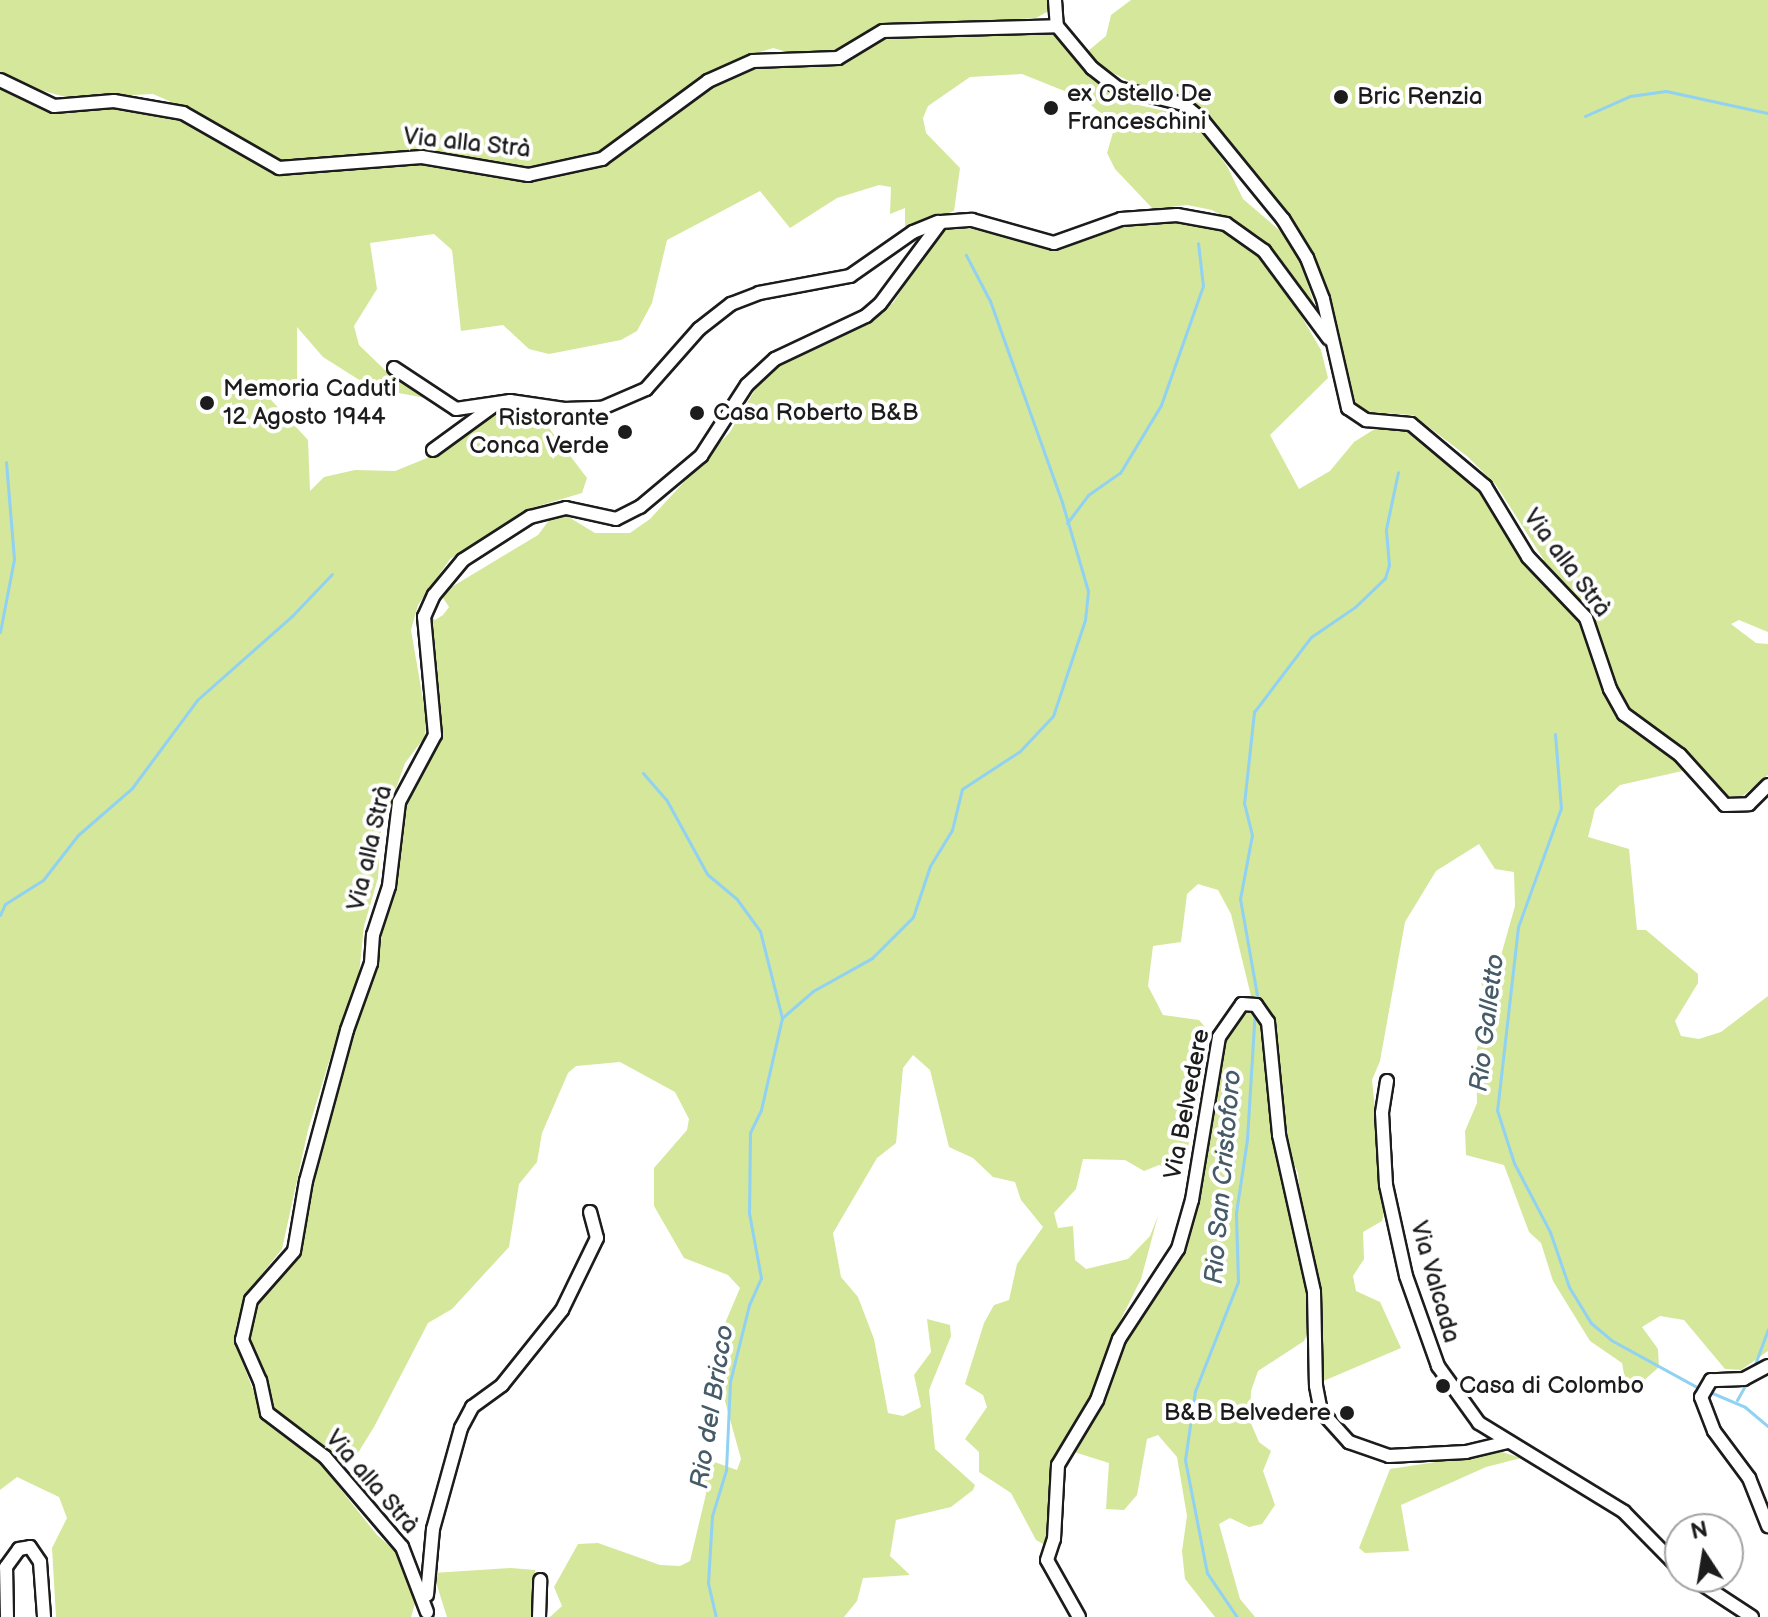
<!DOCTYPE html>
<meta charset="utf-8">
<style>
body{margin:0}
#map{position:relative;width:1768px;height:1617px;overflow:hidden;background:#fff;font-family:"Balsamiq Sans",sans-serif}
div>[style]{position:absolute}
.green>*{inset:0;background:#d4e79b}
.stream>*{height:3px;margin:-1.5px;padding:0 1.5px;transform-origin:1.5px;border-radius:1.5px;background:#91d1f2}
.roads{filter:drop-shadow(2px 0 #1c1c1c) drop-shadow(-2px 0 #1c1c1c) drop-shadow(0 2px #1c1c1c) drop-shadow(0 -2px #1c1c1c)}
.minor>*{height:12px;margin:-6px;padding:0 6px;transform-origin:6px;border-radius:6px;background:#fff}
.dots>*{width:22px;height:22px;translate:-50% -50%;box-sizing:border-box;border:4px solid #fff;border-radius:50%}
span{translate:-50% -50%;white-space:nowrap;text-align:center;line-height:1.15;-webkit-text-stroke:8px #fff;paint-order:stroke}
.poi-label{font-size:24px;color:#1c1c1c}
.left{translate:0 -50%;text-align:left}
.right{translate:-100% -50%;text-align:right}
.street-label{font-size:24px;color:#1c1c1c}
.water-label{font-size:26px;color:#455b67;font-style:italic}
.north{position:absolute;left:1664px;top:1513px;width:80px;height:80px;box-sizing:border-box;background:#fff;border:2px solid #a4a4a4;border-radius:50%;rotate:348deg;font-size:22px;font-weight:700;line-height:32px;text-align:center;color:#1c1c1c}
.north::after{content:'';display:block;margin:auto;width:28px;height:36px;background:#1c1c1c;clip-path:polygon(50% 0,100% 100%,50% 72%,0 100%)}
</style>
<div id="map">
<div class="green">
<i style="clip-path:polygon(0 0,1048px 0,1049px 4px,1047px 12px,1036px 18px,881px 27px,835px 53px,801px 56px,773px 48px,747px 56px,686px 88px,627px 140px,601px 155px,527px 170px,388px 151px,292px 163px,266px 158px,208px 118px,153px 94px,69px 98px,26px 86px,0 73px)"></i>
<i style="clip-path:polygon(1131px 0,1768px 0,1768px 632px,1739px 620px,1731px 624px,1756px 643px,1768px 644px,1768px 775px,1739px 799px,1728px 797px,1700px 767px,1620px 785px,1595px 809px,1588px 837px,1629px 849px,1637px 930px,1646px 930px,1698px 974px,1698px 983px,1675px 1021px,1681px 1036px,1699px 1039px,1721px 1032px,1768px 996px,1768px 1351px,1741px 1370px,1725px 1369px,1684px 1320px,1660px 1316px,1642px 1327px,1658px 1349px,1659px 1367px,1641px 1383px,1625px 1379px,1622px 1363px,1590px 1341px,1553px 1281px,1541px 1243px,1529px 1232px,1504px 1165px,1466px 1155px,1465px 1131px,1477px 1103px,1476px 1053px,1487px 1010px,1480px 977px,1500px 959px,1515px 906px,1514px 872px,1495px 869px,1479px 844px,1436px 871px,1405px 922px,1380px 1061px,1372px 1080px,1385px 1207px,1382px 1221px,1363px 1232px,1364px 1259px,1353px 1276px,1356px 1291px,1380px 1302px,1401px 1348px,1321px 1382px,1317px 1287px,1302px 1226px,1298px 1173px,1284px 1142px,1270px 1013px,1251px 996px,1231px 914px,1218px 890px,1198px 884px,1187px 894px,1181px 942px,1153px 946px,1148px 986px,1163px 1015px,1199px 1020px,1210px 1033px,1185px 1163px,1171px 1170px,1159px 1165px,1144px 1171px,1125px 1160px,1083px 1159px,1076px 1189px,1054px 1213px,1058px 1228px,1073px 1226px,1075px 1260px,1086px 1269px,1128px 1259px,1150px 1236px,1158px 1216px,1141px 1279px,1108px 1345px,1091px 1400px,1055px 1459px,1047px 1546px,1036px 1540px,1011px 1493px,979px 1472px,979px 1452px,965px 1439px,987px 1407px,983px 1395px,965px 1384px,984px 1323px,994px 1305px,1009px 1300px,1017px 1264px,1043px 1227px,1021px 1200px,1015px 1182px,993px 1177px,973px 1158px,949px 1147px,930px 1070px,913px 1055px,903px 1068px,896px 1143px,877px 1158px,833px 1233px,841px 1277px,858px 1297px,874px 1339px,888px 1413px,903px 1416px,921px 1407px,914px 1375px,931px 1352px,927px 1319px,950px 1325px,951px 1336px,929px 1390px,935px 1449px,975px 1485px,973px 1490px,951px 1507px,896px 1520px,890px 1556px,910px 1575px,863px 1578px,857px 1601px,844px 1617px,550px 1617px,562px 1606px,554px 1587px,578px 1544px,598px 1543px,660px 1565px,680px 1566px,690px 1561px,706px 1494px,699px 1466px,706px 1459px,737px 1470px,741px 1459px,712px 1354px,740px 1288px,728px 1275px,684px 1258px,654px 1206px,654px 1168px,687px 1130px,689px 1119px,675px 1092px,620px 1062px,576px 1066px,568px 1073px,542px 1133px,537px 1162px,519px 1184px,509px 1247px,452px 1309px,428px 1323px,374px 1427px,356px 1456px,341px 1467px,315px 1440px,272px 1410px,247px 1339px,260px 1301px,299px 1253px,304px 1211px,352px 1032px,377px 964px,404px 804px,440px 736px,429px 613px,435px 620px,443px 615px,449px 607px,443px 598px,450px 588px,538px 535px,553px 515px,567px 516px,595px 533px,630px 533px,650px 519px,730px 432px,763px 376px,794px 354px,893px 303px,939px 232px,956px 225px,1058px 251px,1125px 224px,1197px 221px,1228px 230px,1257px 251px,1282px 283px,1321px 350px,1328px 378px,1270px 435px,1299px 489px,1330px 471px,1354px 442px,1381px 425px,1395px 424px,1413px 432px,1488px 499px,1510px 542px,1529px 566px,1544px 560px,1496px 485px,1468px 457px,1413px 415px,1366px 412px,1356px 404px,1319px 267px,1283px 210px,1191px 105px,1179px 95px,1149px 91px,1095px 64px,1088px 51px,1106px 36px,1111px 15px)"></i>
<i style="clip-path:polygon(1047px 29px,1130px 103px,1191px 117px,1227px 166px,1243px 199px,1285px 235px,1299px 257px,1317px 313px,1259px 236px,1212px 210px,1187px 205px,1153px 209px,1115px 169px,1107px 153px,1114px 129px,1107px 118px,1082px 98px,1022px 74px,970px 77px,928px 106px,923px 118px,926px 133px,960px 168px,954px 211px,905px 229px,905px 208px,890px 214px,891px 187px,879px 185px,837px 198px,790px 228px,760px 191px,667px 240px,652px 303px,637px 331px,621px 340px,549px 354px,529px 349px,503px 325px,461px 331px,452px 250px,434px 234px,370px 243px,377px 289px,354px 326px,359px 345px,390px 375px,436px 400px,372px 388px,323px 357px,297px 327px,297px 381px,290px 389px,261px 389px,308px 440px,310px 491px,324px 477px,355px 470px,395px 471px,432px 456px,490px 413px,519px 407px,536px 411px,587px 478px,582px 493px,525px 510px,450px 559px,418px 605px,411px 630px,427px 723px,424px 738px,405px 763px,381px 831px,378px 878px,364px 926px,358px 984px,344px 1013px,308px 1130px,282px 1249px,246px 1294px,236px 1326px,236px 1346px,262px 1413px,311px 1452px,377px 1535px,400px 1555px,416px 1600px,411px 1617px,56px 1617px,52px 1548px,67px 1518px,59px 1497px,17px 1477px,0 1490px,0 84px,53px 110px,114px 104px,182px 116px,278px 172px,422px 161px,522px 179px,581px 171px,615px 158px,709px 84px,754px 64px,778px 61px,815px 67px,840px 61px,884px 35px)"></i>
<i style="clip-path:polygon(1251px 1010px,1260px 1014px,1268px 1043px,1276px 1152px,1311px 1299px,1310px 1328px,1304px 1341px,1258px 1371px,1251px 1391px,1250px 1421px,1259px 1442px,1271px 1451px,1263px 1471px,1275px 1505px,1262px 1524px,1249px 1527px,1230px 1518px,1219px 1524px,1240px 1599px,1255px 1617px,1215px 1617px,1185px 1579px,1182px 1551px,1187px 1516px,1177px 1457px,1158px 1435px,1147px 1439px,1137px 1495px,1124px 1510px,1106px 1509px,1109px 1463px,1071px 1451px,1098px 1410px,1118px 1351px,1169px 1272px,1227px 1030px)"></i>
<i style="clip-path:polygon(1502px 1452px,1521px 1458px,1486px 1467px,1401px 1505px,1409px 1551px,1365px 1553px,1359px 1548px,1390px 1469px)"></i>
<i style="clip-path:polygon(511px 1568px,535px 1570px,534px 1617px,447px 1617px,433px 1573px)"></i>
</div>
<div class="stream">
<i style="left:1585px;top:116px;width:49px;rotate:-24deg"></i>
<i style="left:1630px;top:96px;width:36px;rotate:-8deg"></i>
<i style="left:1666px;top:91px;width:104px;rotate:12.2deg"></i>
<i style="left:1067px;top:523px;width:35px;rotate:-53deg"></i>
<i style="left:1088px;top:495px;width:39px;rotate:-35deg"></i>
<i style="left:1120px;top:473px;width:79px;rotate:-58.9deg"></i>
<i style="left:1161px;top:405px;width:126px;rotate:-70.6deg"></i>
<i style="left:1203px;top:286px;width:43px;rotate:-96.6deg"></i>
<i style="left:0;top:632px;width:74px;rotate:-79.1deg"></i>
<i style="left:14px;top:559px;width:97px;rotate:-94.7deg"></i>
<i style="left:1555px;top:734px;width:74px;rotate:85.4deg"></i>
<i style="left:1561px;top:808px;width:127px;rotate:109.9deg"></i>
<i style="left:1518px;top:927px;width:184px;rotate:96.5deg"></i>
<i style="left:1497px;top:1110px;width:56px;rotate:72.2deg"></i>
<i style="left:1514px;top:1163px;width:78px;rotate:62.4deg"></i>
<i style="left:1550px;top:1232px;width:58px;rotate:70.9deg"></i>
<i style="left:1569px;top:1287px;width:42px;rotate:58.6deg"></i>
<i style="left:1591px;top:1323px;width:26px;rotate:40deg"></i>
<i style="left:1611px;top:1340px;width:98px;rotate:28.7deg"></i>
<i style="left:643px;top:773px;width:35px;rotate:49deg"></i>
<i style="left:666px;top:799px;width:85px;rotate:61.3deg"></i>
<i style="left:707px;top:874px;width:38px;rotate:40deg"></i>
<i style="left:736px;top:898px;width:41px;rotate:54deg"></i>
<i style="left:760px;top:931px;width:90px;rotate:75.8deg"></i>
<i style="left:782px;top:1018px;width:94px;rotate:102.9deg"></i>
<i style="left:761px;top:1110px;width:25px;rotate:116deg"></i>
<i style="left:750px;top:1133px;width:80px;rotate:90.7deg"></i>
<i style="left:749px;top:1213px;width:66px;rotate:79.5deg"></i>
<i style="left:761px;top:1278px;width:30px;rotate:114deg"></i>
<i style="left:749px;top:1305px;width:79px;rotate:103.9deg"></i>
<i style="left:730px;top:1382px;width:88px;rotate:92.6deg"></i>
<i style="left:726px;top:1470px;width:48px;rotate:106.9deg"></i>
<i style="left:712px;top:1516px;width:67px;rotate:93.4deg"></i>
<i style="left:708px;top:1583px;width:35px;rotate:77deg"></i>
<i style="left:0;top:915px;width:12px;rotate:-66deg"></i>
<i style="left:5px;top:904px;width:45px;rotate:-32.3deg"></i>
<i style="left:43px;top:880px;width:57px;rotate:-52.1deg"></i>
<i style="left:78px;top:835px;width:72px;rotate:-41deg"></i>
<i style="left:132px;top:788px;width:109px;rotate:-53.5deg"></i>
<i style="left:197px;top:700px;width:127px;rotate:-41.5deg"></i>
<i style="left:292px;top:616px;width:58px;rotate:-46.4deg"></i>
<i style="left:1257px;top:995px;width:97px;rotate:-100deg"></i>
<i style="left:1240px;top:899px;width:65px;rotate:-79.4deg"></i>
<i style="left:1252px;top:835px;width:32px;rotate:-104deg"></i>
<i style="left:1244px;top:804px;width:93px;rotate:-83.8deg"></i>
<i style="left:1254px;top:712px;width:94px;rotate:-52.8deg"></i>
<i style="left:1311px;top:637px;width:53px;rotate:-34.3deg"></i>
<i style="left:1355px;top:607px;width:42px;rotate:-44deg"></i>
<i style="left:1385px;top:578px;width:14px;rotate:-73deg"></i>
<i style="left:1389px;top:565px;width:36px;rotate:-95deg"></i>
<i style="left:1386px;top:529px;width:58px;rotate:-78.1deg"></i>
<i style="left:782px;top:1018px;width:41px;rotate:-41.1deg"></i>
<i style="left:813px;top:991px;width:68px;rotate:-29.2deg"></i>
<i style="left:872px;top:958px;width:58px;rotate:-45deg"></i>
<i style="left:913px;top:917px;width:54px;rotate:-71.6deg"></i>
<i style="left:930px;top:866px;width:42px;rotate:-58.6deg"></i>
<i style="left:952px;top:830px;width:42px;rotate:-76.3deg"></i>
<i style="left:962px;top:789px;width:69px;rotate:-33.2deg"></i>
<i style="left:1020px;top:751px;width:48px;rotate:-46.7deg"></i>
<i style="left:1053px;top:716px;width:101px;rotate:-71.6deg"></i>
<i style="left:1085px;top:620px;width:29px;rotate:-84deg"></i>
<i style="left:1088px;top:591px;width:93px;rotate:-106.3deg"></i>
<i style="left:1062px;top:502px;width:214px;rotate:-109.7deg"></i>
<i style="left:990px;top:301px;width:52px;rotate:-117.6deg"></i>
<i style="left:1754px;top:1367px;width:40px;rotate:-69.8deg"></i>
<i style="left:1710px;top:1392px;width:38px;rotate:23deg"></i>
<i style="left:1745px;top:1407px;width:30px;rotate:40deg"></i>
<i style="left:1737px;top:1400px;width:21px;rotate:-61deg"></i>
<i style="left:1237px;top:1617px;width:53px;rotate:-124.3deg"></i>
<i style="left:1207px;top:1573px;width:115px;rotate:-101deg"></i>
<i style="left:1185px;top:1460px;width:70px;rotate:-81.8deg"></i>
<i style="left:1195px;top:1391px;width:117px;rotate:-68.5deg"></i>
<i style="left:1238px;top:1282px;width:69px;rotate:-91.7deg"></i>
<i style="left:1236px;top:1213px;width:75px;rotate:-81.5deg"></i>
<i style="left:1247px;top:1139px;width:129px;rotate:-86.5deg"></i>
</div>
<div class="roads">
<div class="minor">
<i style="left:1055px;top:0;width:26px;rotate:86deg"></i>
<i style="left:0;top:80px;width:60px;rotate:25.7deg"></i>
<i style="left:54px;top:106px;width:60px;rotate:-4.8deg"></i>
<i style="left:114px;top:101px;width:70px;rotate:9.9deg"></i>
<i style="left:183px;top:113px;width:111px;rotate:29.8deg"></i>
<i style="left:279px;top:168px;width:143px;rotate:-4.4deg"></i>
<i style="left:422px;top:157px;width:108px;rotate:9.6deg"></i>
<i style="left:528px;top:175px;width:76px;rotate:-12.2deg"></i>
<i style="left:602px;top:159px;width:132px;rotate:-36.3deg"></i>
<i style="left:708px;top:81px;width:49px;rotate:-24deg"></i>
<i style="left:753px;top:61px;width:85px;rotate:-2deg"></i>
<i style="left:838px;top:58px;width:52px;rotate:-31deg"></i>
<i style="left:883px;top:31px;width:174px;rotate:-1.6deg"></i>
<i style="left:1057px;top:26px;width:55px;rotate:50.2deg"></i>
<i style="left:1092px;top:68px;width:33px;rotate:38deg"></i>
<i style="left:1118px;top:88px;width:67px;rotate:13.8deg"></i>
<i style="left:1183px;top:104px;width:26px;rotate:40deg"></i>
<i style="left:1203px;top:121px;width:127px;rotate:50.8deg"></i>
<i style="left:1283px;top:219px;width:46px;rotate:58.4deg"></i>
<i style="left:1307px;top:258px;width:44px;rotate:68.7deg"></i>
<i style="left:1323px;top:299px;width:112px;rotate:77.1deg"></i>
<i style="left:1348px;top:408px;width:22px;rotate:34deg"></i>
<i style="left:1366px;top:420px;width:45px;rotate:5.1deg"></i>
<i style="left:1411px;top:424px;width:97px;rotate:40deg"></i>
<i style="left:1485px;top:486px;width:83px;rotate:58.8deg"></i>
<i style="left:1528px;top:557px;width:84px;rotate:46.4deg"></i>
<i style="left:1586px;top:618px;width:75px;rotate:71.3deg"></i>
<i style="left:1610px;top:689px;width:29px;rotate:61deg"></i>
<i style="left:1624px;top:714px;width:69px;rotate:36.2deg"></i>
<i style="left:1680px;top:755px;width:67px;rotate:48deg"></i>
<i style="left:1725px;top:805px;width:24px;rotate:-2deg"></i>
<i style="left:1749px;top:804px;width:27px;rotate:-45deg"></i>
<i style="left:394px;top:368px;width:74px;rotate:33.5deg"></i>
<i style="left:456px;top:409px;width:55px;rotate:-8.4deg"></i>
<i style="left:510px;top:401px;width:55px;rotate:8.4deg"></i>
<i style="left:564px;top:409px;width:38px;rotate:-2deg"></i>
<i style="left:602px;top:408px;width:48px;rotate:-23.4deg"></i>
<i style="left:646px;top:389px;width:80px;rotate:-48.5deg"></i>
<i style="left:699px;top:329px;width:41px;rotate:-38deg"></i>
<i style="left:731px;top:304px;width:30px;rotate:-21deg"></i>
<i style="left:759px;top:293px;width:93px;rotate:-10.6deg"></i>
<i style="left:850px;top:276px;width:77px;rotate:-34.9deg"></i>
<i style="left:913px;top:232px;width:27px;rotate:-22deg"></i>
<i style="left:433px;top:450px;width:73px;rotate:-36.1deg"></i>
<i style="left:1387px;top:1081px;width:32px;rotate:99deg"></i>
<i style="left:1382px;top:1113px;width:72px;rotate:86.8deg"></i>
<i style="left:1386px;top:1185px;width:93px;rotate:77.6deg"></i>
<i style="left:1406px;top:1276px;width:96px;rotate:70.4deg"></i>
<i style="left:1438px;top:1366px;width:70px;rotate:54.3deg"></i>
<i style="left:1479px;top:1423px;width:170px;rotate:31.5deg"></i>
<i style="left:1624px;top:1512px;width:80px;rotate:45.5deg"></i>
<i style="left:1768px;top:1366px;width:27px;rotate:152deg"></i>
<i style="left:1744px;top:1379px;width:33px;rotate:178deg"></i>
<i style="left:1711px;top:1380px;width:20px;rotate:120deg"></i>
<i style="left:1701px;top:1397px;width:36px;rotate:69deg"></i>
<i style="left:1714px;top:1431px;width:59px;rotate:53.3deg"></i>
<i style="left:1749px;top:1478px;width:52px;rotate:68.4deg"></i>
<i style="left:1691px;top:1577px;width:73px;rotate:33.3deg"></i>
<i style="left:427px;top:1595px;width:66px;rotate:-84.8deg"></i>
<i style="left:433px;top:1529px;width:105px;rotate:-74.5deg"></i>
<i style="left:461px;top:1428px;width:24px;rotate:-62deg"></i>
<i style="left:472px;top:1407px;width:37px;rotate:-36deg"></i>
<i style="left:502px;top:1385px;width:96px;rotate:-51.3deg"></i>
<i style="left:562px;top:1310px;width:80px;rotate:-64.1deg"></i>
<i style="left:597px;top:1238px;width:27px;rotate:-105deg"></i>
<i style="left:427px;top:1612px;width:70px;rotate:-111deg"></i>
<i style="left:402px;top:1547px;width:118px;rotate:-130.5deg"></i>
<i style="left:325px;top:1457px;width:73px;rotate:-142.8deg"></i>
<i style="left:267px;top:1413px;width:33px;rotate:-102deg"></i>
<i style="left:260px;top:1381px;width:45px;rotate:-113.7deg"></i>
<i style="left:242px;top:1340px;width:41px;rotate:-77.3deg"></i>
<i style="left:251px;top:1300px;width:65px;rotate:-48.7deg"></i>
<i style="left:294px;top:1251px;width:71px;rotate:-80.3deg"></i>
<i style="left:306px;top:1181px;width:156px;rotate:-74.8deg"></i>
<i style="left:347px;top:1030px;width:71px;rotate:-70.3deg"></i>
<i style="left:371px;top:963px;width:28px;rotate:-86deg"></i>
<i style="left:373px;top:935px;width:52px;rotate:-71.9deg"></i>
<i style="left:389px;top:886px;width:85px;rotate:-83.2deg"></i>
<i style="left:399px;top:802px;width:76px;rotate:-61.8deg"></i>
<i style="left:435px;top:735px;width:119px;rotate:-95.3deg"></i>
<i style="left:424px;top:617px;width:24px;rotate:-66deg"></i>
<i style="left:434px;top:595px;width:45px;rotate:-50.4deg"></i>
<i style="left:463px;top:560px;width:80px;rotate:-32.7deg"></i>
<i style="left:530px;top:517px;width:37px;rotate:-14deg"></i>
<i style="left:566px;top:508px;width:51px;rotate:12.4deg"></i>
<i style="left:616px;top:519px;width:27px;rotate:-27deg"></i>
<i style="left:640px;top:507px;width:80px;rotate:-39.9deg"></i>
<i style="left:701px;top:456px;width:85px;rotate:-57.1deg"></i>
<i style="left:747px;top:385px;width:38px;rotate:-43deg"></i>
<i style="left:775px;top:359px;width:101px;rotate:-25.3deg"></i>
<i style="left:866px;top:316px;width:18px;rotate:-41deg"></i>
<i style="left:880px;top:304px;width:102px;rotate:-53.4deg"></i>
<i style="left:941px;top:222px;width:31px;rotate:-4deg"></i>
<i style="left:972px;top:220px;width:85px;rotate:15.7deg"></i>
<i style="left:1054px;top:243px;width:71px;rotate:-19.7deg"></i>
<i style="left:1121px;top:219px;width:56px;rotate:-4.1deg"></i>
<i style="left:1177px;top:215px;width:50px;rotate:10.4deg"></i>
<i style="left:1226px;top:224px;width:47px;rotate:35.4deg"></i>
<i style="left:1264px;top:251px;width:109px;rotate:53.5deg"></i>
<i style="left:7px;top:1617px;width:50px;rotate:-91.1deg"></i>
<i style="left:6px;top:1567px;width:22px;rotate:-54deg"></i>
<i style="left:19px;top:1549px;width:11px;rotate:-10deg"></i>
<i style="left:30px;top:1547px;width:18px;rotate:56deg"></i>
<i style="left:40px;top:1562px;width:55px;rotate:85.8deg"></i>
<i style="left:539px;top:1617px;width:37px;rotate:-88deg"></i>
<i style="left:1079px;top:1617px;width:65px;rotate:-119.3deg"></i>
<i style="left:1047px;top:1560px;width:22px;rotate:-72deg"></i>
<i style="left:1054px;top:1539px;width:74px;rotate:-86.9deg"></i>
<i style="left:1058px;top:1465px;width:76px;rotate:-59deg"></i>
<i style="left:1097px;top:1400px;width:65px;rotate:-70.2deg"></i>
<i style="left:1119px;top:1339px;width:108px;rotate:-56.8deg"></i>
<i style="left:1178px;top:1249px;width:51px;rotate:-74.1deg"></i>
<i style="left:1192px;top:1200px;width:165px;rotate:-80.6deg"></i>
<i style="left:1219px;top:1037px;width:40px;rotate:-55.1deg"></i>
<i style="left:1242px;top:1004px;width:14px;rotate:4deg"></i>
<i style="left:1256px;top:1005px;width:21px;rotate:55deg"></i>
<i style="left:1268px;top:1022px;width:114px;rotate:84.4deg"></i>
<i style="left:1279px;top:1135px;width:161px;rotate:77.4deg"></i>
<i style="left:1314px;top:1292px;width:94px;rotate:88.8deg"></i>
<i style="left:1316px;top:1386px;width:25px;rotate:79deg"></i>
<i style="left:1321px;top:1411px;width:42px;rotate:47.9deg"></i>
<i style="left:1349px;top:1442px;width:42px;rotate:19.3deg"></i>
<i style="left:1389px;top:1456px;width:77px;rotate:-3deg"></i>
<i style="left:1466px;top:1452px;width:43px;rotate:-13.4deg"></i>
</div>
</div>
<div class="dots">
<i style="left:1341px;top:97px;background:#1c1c1c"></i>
<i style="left:1051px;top:108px;background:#1c1c1c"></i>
<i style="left:207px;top:403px;background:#1c1c1c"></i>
<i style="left:697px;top:413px;background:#1c1c1c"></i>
<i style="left:625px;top:432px;background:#1c1c1c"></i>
<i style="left:1443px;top:1386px;background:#1c1c1c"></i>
<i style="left:1347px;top:1413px;background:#1c1c1c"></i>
</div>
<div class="poi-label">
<span class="left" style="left:1067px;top:108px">ex Ostello De<br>Franceschini</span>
<span class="left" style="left:1357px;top:97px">Bric Renzia</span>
<span class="left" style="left:223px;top:403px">Memoria Caduti<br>12 Agosto 1944</span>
<span class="left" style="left:713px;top:413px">Casa Roberto B&amp;B</span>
<span class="right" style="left:609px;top:432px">Ristorante<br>Conca Verde</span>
<span class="left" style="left:1459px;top:1386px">Casa di Colombo</span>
<span class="right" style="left:1331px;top:1413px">B&amp;B Belvedere</span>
</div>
<div class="street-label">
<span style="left:467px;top:143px;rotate:6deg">Via alla Strà</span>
<span style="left:1567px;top:563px;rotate:53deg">Via alla Strà</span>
<span style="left:370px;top:848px;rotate:-77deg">Via alla Strà</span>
<span style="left:1187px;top:1104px;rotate:-79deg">Via Belvedere</span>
<span style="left:1435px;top:1282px;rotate:74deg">Via Valcada</span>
<span style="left:372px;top:1482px;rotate:49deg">Via alla Strà</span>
</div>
<div class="water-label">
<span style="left:1488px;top:1023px;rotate:-83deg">Rio Galletto</span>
<span style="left:1224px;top:1177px;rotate:-85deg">Rio San Cristoforo</span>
<span style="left:713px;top:1407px;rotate:-81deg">Rio del Bricco</span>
</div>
<div class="north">N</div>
</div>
